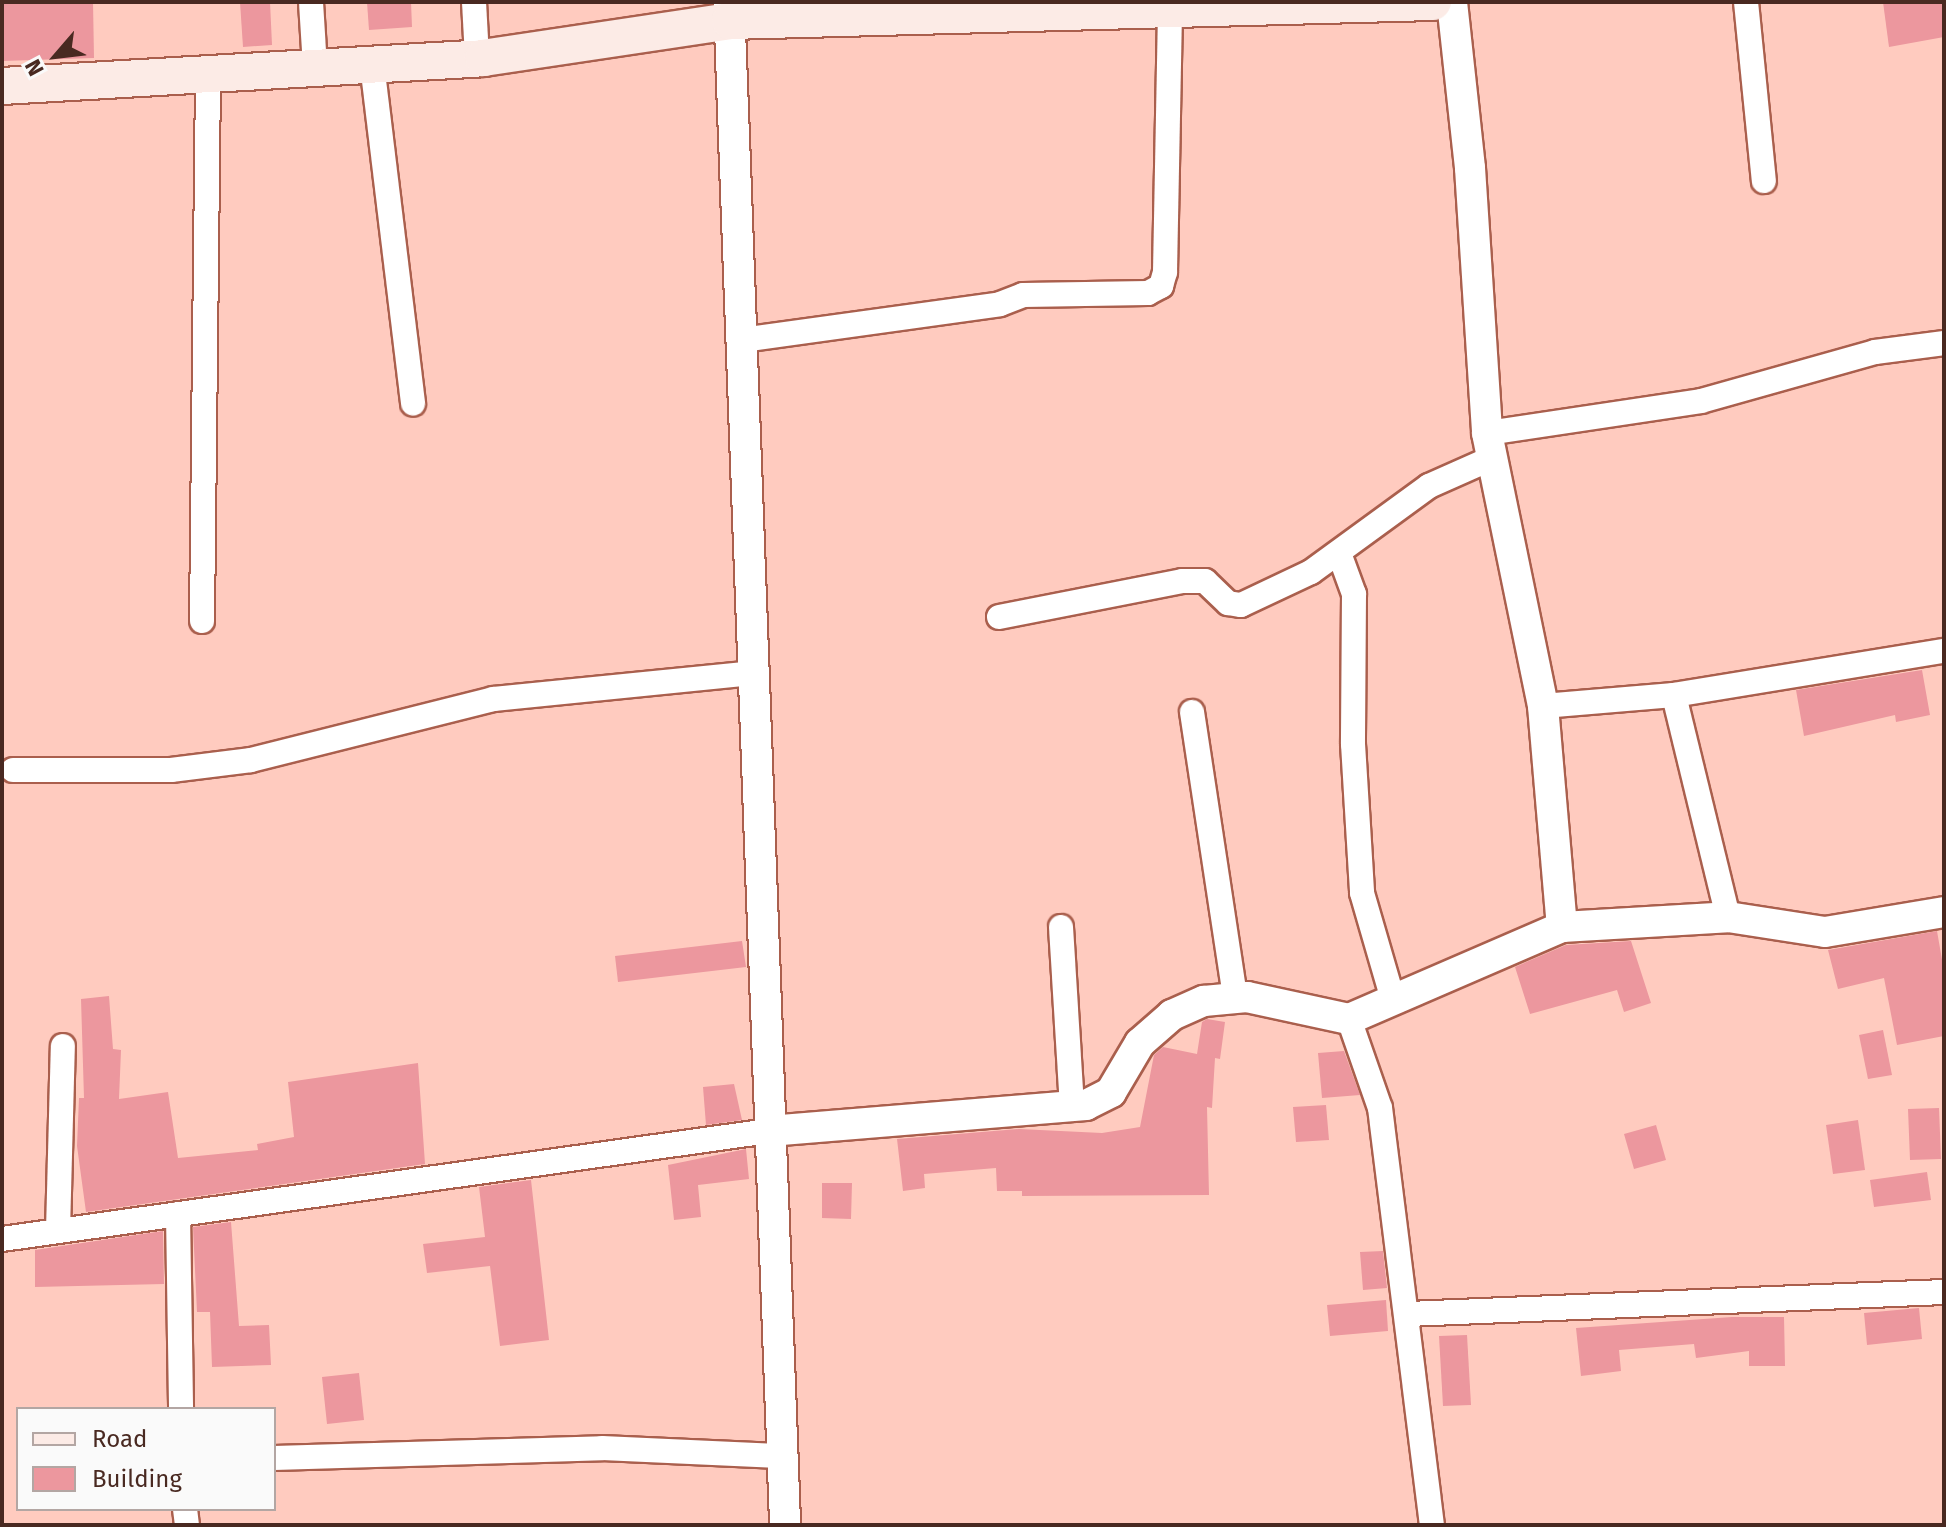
<!DOCTYPE html>
<style>
body{margin:0}
#map{position:relative;width:1946px;height:1527px;overflow:hidden;background:#ffcbbf;font-family:"Fira Sans",sans-serif}
div>[style]{position:absolute}
.building>*{inset:0;background:#ec979e}
.roads{filter:drop-shadow(2px 0 #aa5f4d) drop-shadow(-2px 0 #aa5f4d) drop-shadow(0 2px #aa5f4d) drop-shadow(0 -2px #aa5f4d)}
.minor>*{height:24px;margin:-12px;padding:0 12px;transform-origin:12px;border-radius:12px;background:#fff}
.tertiary>*{height:30px;margin:-15px;padding:0 15px;transform-origin:15px;border-radius:15px;background:#fff}
.secondary>*{height:36px;margin:-18px;padding:0 18px;transform-origin:18px;border-radius:18px;background:#fcebe6}
span{translate:-50% -50%;white-space:nowrap;text-align:center;line-height:1.15;-webkit-text-stroke:7px #fafafa;paint-order:stroke}
.frame{position:absolute;inset:0;border:4px solid #492921;pointer-events:none}
.legend{position:absolute;left:16px;top:1407px;width:260px;height:104px;box-sizing:border-box;background:#fafafa;border:2px solid #b3a6a3;margin:0;padding:10px 14px;list-style:none;font-size:24px;color:#492921}
.legend li{display:flex;align-items:center;gap:16px;height:40px}
.legend b{width:40px;border:2px solid #b3a6a3}
.north{position:absolute;left:16px;top:16px;width:80px;height:80px;-webkit-text-stroke:6px #fafafa;paint-order:stroke;rotate:242deg;font-size:22px;font-weight:700;line-height:32px;text-align:center;color:#492921}
.north::after{content:'';display:block;margin:auto;width:28px;height:36px;background:#492921;clip-path:polygon(50% 0,100% 100%,50% 72%,0 100%)}
</style>
<div id="map">
<div class="building">
<i style="clip-path:polygon(2px 2px,93px 2px,94px 58px,2px 61px)"></i>
<i style="clip-path:polygon(240px 2px,270px 2px,272px 45px,243px 47px)"></i>
<i style="clip-path:polygon(367px 2px,411px 2px,412px 27px,369px 30px)"></i>
<i style="clip-path:polygon(1883px 2px,1944px 2px,1944px 37px,1889px 47px)"></i>
<i style="clip-path:polygon(1922px 670px,1930px 715px,1896px 722px,1895px 715px,1804px 736px,1796px 690px)"></i>
<i style="clip-path:polygon(1937px 931px,1944px 971px,1944px 1036px,1897px 1045px,1884px 978px,1838px 989px,1828px 950px)"></i>
<i style="clip-path:polygon(742px 941px,746px 967px,618px 982px,615px 956px)"></i>
<i style="clip-path:polygon(1631px 941px,1651px 1003px,1624px 1012px,1617px 990px,1530px 1014px,1515px 967px,1566px 945px)"></i>
<i style="clip-path:polygon(109px 996px,113px 1049px,121px 1050px,119px 1099px,168px 1092px,178px 1158px,258px 1150px,257px 1144px,294px 1137px,288px 1082px,418px 1063px,425px 1164px,86px 1212px,77px 1146px,79px 1098px,84px 1098px,81px 999px)"></i>
<i style="clip-path:polygon(1207px 1019px,1225px 1022px,1220px 1059px,1215px 1058px,1212px 1108px,1207px 1107px,1209px 1195px,1022px 1196px,1022px 1191px,997px 1191px,996px 1168px,924px 1174px,925px 1188px,903px 1191px,897px 1139px,1019px 1129px,1102px 1133px,1140px 1127px,1154px 1055px,1163px 1047px,1197px 1054px,1202px 1022px)"></i>
<i style="clip-path:polygon(1883px 1030px,1892px 1075px,1868px 1079px,1859px 1035px)"></i>
<i style="clip-path:polygon(1344px 1051px,1360px 1095px,1322px 1098px,1318px 1053px)"></i>
<i style="clip-path:polygon(734px 1084px,742px 1120px,706px 1125px,703px 1087px)"></i>
<i style="clip-path:polygon(1326px 1105px,1329px 1140px,1296px 1142px,1293px 1107px)"></i>
<i style="clip-path:polygon(1939px 1108px,1941px 1159px,1910px 1160px,1908px 1109px)"></i>
<i style="clip-path:polygon(1858px 1120px,1865px 1170px,1833px 1174px,1826px 1125px)"></i>
<i style="clip-path:polygon(1656px 1125px,1666px 1160px,1634px 1169px,1624px 1134px)"></i>
<i style="clip-path:polygon(746px 1149px,749px 1179px,698px 1185px,701px 1217px,674px 1220px,668px 1165px)"></i>
<i style="clip-path:polygon(1927px 1172px,1931px 1200px,1874px 1207px,1870px 1180px)"></i>
<i style="clip-path:polygon(531px 1180px,549px 1340px,500px 1346px,490px 1266px,427px 1273px,423px 1244px,485px 1237px,479px 1187px)"></i>
<i style="clip-path:polygon(822px 1183px,852px 1183px,851px 1219px,822px 1218px)"></i>
<i style="clip-path:polygon(231px 1222px,239px 1326px,269px 1325px,271px 1365px,212px 1367px,210px 1312px,197px 1312px,193px 1227px)"></i>
<i style="clip-path:polygon(163px 1231px,164px 1284px,35px 1287px,35px 1250px)"></i>
<i style="clip-path:polygon(1383px 1251px,1387px 1288px,1363px 1290px,1360px 1252px)"></i>
<i style="clip-path:polygon(1386px 1300px,1388px 1331px,1330px 1336px,1327px 1305px)"></i>
<i style="clip-path:polygon(1919px 1308px,1922px 1339px,1867px 1345px,1864px 1313px)"></i>
<i style="clip-path:polygon(1732px 1317px,1784px 1317px,1785px 1366px,1749px 1366px,1749px 1351px,1696px 1358px,1694px 1344px,1619px 1350px,1621px 1371px,1581px 1376px,1576px 1328px)"></i>
<i style="clip-path:polygon(1467px 1335px,1471px 1405px,1443px 1406px,1439px 1336px)"></i>
<i style="clip-path:polygon(359px 1373px,364px 1420px,327px 1424px,322px 1377px)"></i>
</div>
<div class="roads">
<div class="minor">
<i style="left:311px;top:2px;width:66px;rotate:86.5deg"></i>
<i style="left:474px;top:2px;width:56px;rotate:86.9deg"></i>
<i style="left:1746px;top:2px;width:180px;rotate:84.3deg"></i>
<i style="left:372px;top:64px;width:342px;rotate:83.1deg"></i>
<i style="left:742px;top:340px;width:260px;rotate:-7.9deg"></i>
<i style="left:1000px;top:304px;width:25px;rotate:-21deg"></i>
<i style="left:1023px;top:295px;width:125px;rotate:-0.9deg"></i>
<i style="left:1148px;top:293px;width:15px;rotate:-28deg"></i>
<i style="left:1161px;top:286px;width:15px;rotate:-74deg"></i>
<i style="left:1165px;top:272px;width:263px;rotate:-88.9deg"></i>
<i style="left:1487px;top:433px;width:216px;rotate:-8.5deg"></i>
<i style="left:1701px;top:401px;width:181px;rotate:-15.7deg"></i>
<i style="left:1875px;top:352px;width:70px;rotate:-7.4deg"></i>
<i style="left:1339px;top:553px;width:44px;rotate:69.9deg"></i>
<i style="left:1354px;top:594px;width:150px;rotate:90.4deg"></i>
<i style="left:1353px;top:744px;width:149px;rotate:86.5deg"></i>
<i style="left:1362px;top:893px;width:111px;rotate:73.8deg"></i>
<i style="left:999px;top:617px;width:187px;rotate:-11.1deg"></i>
<i style="left:1182px;top:581px;width:23px"></i>
<i style="left:1205px;top:581px;width:32px;rotate:44deg"></i>
<i style="left:1228px;top:603px;width:13px;rotate:9deg"></i>
<i style="left:1241px;top:605px;width:77px;rotate:-25.2deg"></i>
<i style="left:1311px;top:572px;width:146px;rotate:-36.1deg"></i>
<i style="left:1429px;top:486px;width:69px;rotate:-24deg"></i>
<i style="left:202px;top:621px;width:547px;rotate:-89.37deg"></i>
<i style="left:1543px;top:706px;width:131px;rotate:-4.8deg"></i>
<i style="left:1192px;top:712px;width:289px;rotate:81.4deg"></i>
<i style="left:13px;top:770px;width:158px"></i>
<i style="left:171px;top:770px;width:81px;rotate:-7.1deg"></i>
<i style="left:251px;top:760px;width:250px;rotate:-14.1deg"></i>
<i style="left:493px;top:699px;width:261px;rotate:-5.7deg"></i>
<i style="left:1728px;top:917px;width:228px;rotate:-103.7deg"></i>
<i style="left:1674px;top:695px;width:274px;rotate:-9.3deg"></i>
<i style="left:1061px;top:927px;width:179px;rotate:86.5deg"></i>
<i style="left:1349px;top:1019px;width:94px;rotate:70.8deg"></i>
<i style="left:1380px;top:1108px;width:420px;rotate:82.9deg"></i>
<i style="left:178px;top:1214px;width:195px;rotate:89.1deg"></i>
<i style="left:58px;top:1231px;width:185px;rotate:-88.5deg"></i>
<i style="left:2px;top:1239px;width:775px;rotate:-8.02deg"></i>
<i style="left:1408px;top:1314px;width:536px;rotate:-2.35deg"></i>
<i style="left:274px;top:1458px;width:328px;rotate:-1.7deg"></i>
<i style="left:602px;top:1448px;width:178px;rotate:2.6deg"></i>
<i style="left:185px;top:1509px;width:16px;rotate:83deg"></i>
</div>
<div class="tertiary">
<i style="left:729px;top:2px;width:1524px;rotate:87.89deg"></i>
<i style="left:1452px;top:2px;width:167px;rotate:83.8deg"></i>
<i style="left:1470px;top:168px;width:266px;rotate:86.3deg"></i>
<i style="left:1487px;top:433px;width:279px;rotate:78.4deg"></i>
<i style="left:1543px;top:706px;width:222px;rotate:85.1deg"></i>
<i style="left:769px;top:1131px;width:318px;rotate:-4.7deg"></i>
<i style="left:1086px;top:1105px;width:28px;rotate:-27deg"></i>
<i style="left:1111px;top:1092px;width:57px;rotate:-59.4deg"></i>
<i style="left:1140px;top:1043px;width:43px;rotate:-41.2deg"></i>
<i style="left:1172px;top:1015px;width:35px;rotate:-24deg"></i>
<i style="left:1204px;top:1001px;width:43px;rotate:-5.3deg"></i>
<i style="left:1247px;top:997px;width:104px;rotate:12.2deg"></i>
<i style="left:1349px;top:1019px;width:232px;rotate:-23.4deg"></i>
<i style="left:1562px;top:927px;width:166px;rotate:-3.4deg"></i>
<i style="left:1728px;top:917px;width:98px;rotate:8.8deg"></i>
<i style="left:1825px;top:932px;width:121px;rotate:-9.5deg"></i>
</div>
<div class="secondary">
<i style="left:2px;top:86px;width:482px;rotate:-3.3deg"></i>
<i style="left:483px;top:58px;width:250px;rotate:-8.5deg"></i>
<i style="left:730px;top:21px;width:703px;rotate:-1.55deg"></i>
</div>
</div>
<div class="frame"></div>
<ul class="legend">
<li><b style="height:10px;background:#fcebe6"></b>Road</li>
<li><b style="height:22px;background:#ec979e"></b>Building</li>
</ul>
<div class="north">N</div>
</div>
